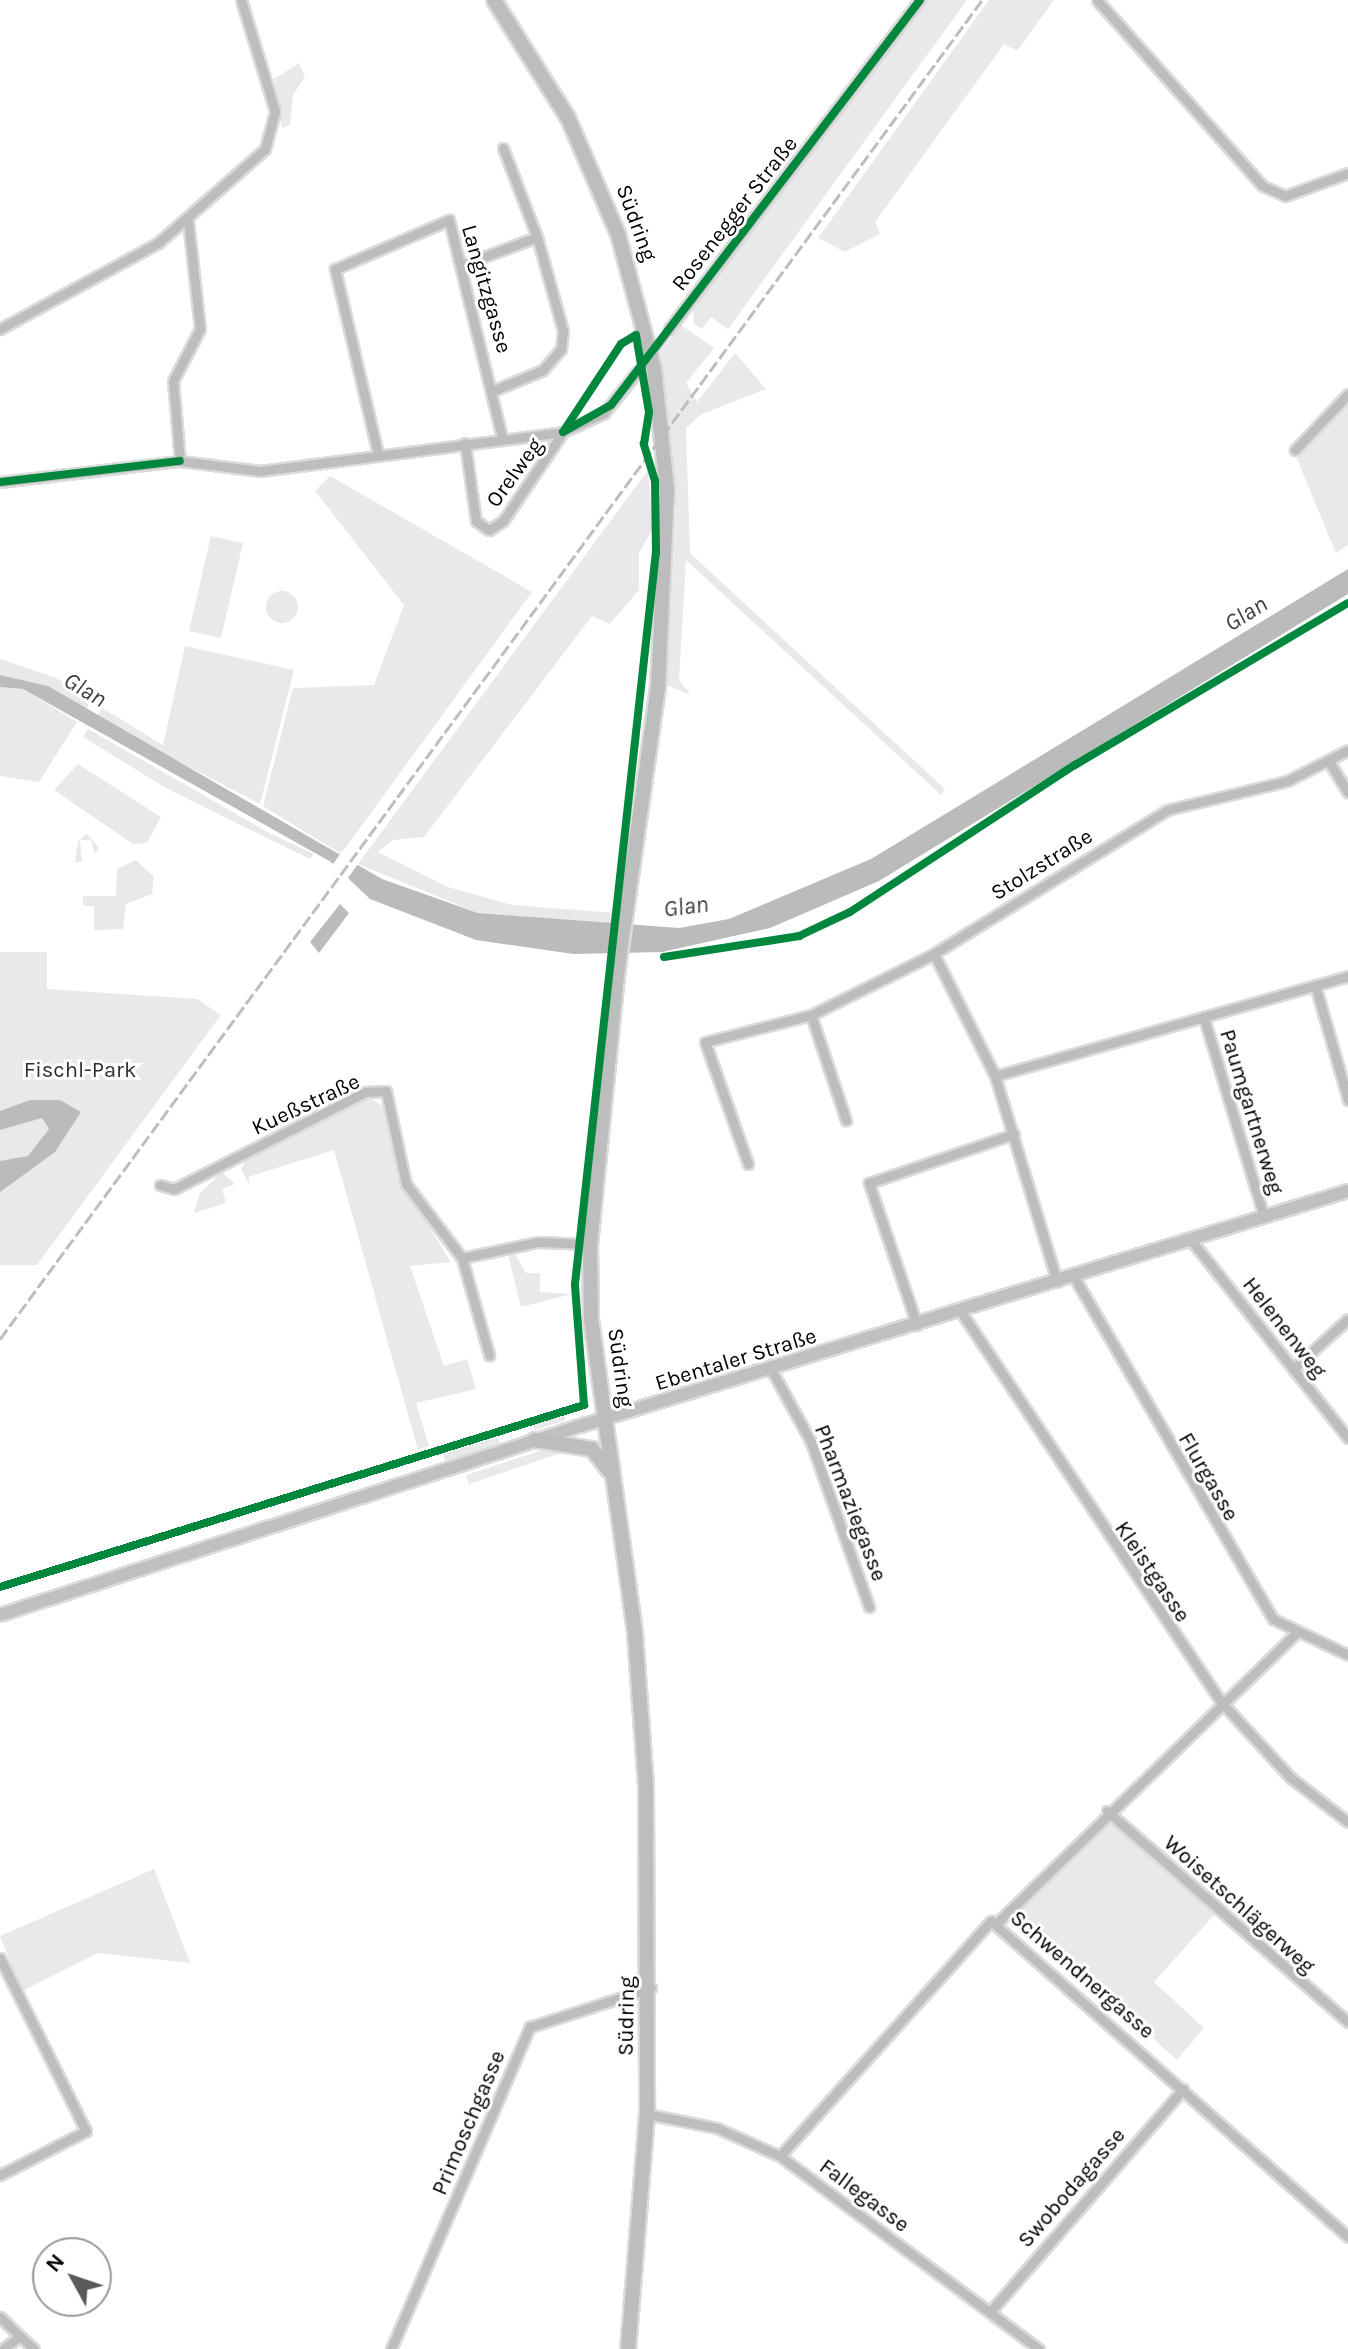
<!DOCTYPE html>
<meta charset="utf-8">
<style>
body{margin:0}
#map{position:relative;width:1348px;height:2349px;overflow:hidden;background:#fff;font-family:Karla,sans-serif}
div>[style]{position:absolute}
.green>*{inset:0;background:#e9e9e9}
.round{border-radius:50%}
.water>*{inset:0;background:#bbb}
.pier>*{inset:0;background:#fff}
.roads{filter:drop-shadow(2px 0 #dbdbdb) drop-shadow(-2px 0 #dbdbdb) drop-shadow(0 2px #dbdbdb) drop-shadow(0 -2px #dbdbdb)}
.street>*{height:9px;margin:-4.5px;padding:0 4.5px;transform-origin:4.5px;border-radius:4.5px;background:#bdbdbd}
.secondary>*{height:12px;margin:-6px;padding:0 6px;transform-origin:6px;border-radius:6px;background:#c0c0c0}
.primary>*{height:14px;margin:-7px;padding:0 7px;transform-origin:7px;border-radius:7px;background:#bdbdbd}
.rail>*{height:3px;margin-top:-1.5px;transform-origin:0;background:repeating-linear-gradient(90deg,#bdbdbd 0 12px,transparent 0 16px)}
.street-bridge>*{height:9px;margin:-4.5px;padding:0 4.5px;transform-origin:4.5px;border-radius:4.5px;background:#bdbdbd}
.cycleway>*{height:8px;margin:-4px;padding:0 4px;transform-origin:4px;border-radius:4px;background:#00873e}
span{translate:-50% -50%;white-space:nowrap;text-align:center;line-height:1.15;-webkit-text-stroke:6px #fff;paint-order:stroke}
.street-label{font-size:22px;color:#000}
.park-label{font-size:22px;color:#2e2e2e}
.water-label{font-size:24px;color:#3f3f3f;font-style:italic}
.north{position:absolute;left:32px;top:2237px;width:80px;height:80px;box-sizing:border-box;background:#fff;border:2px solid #999;border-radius:50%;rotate:310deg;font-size:22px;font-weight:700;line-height:32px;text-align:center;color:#000}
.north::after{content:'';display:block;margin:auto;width:28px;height:36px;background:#595959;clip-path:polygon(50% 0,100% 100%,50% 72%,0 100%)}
</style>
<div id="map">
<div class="green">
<i style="clip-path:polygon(925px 0,967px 0,728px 329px,711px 317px,702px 329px,694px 324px,692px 304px)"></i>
<i style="clip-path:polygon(989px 0,1054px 0,1017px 51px,1004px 44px,875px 222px,880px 234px,845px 252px,818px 238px)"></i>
<i style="clip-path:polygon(299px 63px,305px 77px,293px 95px,290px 125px,282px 128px,274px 79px)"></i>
<i style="clip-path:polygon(681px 325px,714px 348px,686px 383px,697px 402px,735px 353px,766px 389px,702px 414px,686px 428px,690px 553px,945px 789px,941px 795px,686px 560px,679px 680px,691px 695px,667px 685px,676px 508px,659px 351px)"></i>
<i style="clip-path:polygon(1348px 405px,1348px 545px,1336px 553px,1297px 459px)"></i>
<i style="clip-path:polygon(648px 470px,653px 528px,639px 553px,639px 590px,610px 624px,592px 616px,424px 837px,393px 840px,378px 852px,448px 887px,512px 905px,616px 913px,615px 925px,478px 913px,358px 864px)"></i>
<i style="clip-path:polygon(330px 476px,532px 592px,341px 854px,263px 806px,293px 688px,374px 685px,404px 605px,315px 491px)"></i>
<i style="clip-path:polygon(211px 536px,243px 543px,221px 638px,189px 631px)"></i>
<i class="round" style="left:266px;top:591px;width:32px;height:32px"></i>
<i style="clip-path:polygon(185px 646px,294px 670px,260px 804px,96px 718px,102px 708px,163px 745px)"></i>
<i style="clip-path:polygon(0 659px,56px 678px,91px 702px,85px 711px,48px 686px,0 675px)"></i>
<i style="clip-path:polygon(0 687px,23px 689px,77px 722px,39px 782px,0 776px)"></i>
<i style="clip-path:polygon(88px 729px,271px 834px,314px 854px,310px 859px,166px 788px,83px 737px)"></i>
<i style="clip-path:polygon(78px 764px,161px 817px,147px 843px,133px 844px,54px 790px)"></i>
<i style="clip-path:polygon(87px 834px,99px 848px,95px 854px,91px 840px,80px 840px,82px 862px,75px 862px,78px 841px)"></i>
<i style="clip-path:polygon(136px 860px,154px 877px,152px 894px,126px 904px,123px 929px,94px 930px,94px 906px,83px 906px,83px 896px,116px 896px,117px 869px)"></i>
<i style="clip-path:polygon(0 952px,47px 952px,47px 989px,197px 999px,221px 1015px,37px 1265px,0 1265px)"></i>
<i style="clip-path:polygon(367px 1095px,390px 1112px,402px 1184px,451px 1262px,410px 1266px,444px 1366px,467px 1359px,476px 1389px,416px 1403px,429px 1446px,418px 1450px,334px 1150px,248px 1177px,250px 1186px,241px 1169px,248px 1157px)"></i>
<i style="clip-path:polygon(222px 1172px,235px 1184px,222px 1189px,226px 1203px,194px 1213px,200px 1193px)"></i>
<i style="clip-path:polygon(515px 1254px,526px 1273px,540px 1273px,540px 1292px,572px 1294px,521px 1307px,508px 1255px)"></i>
<i style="clip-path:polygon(563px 1413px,566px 1420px,535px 1430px,532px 1422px)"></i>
<i style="clip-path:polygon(498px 1437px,500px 1444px,445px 1461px,443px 1454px)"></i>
<i style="clip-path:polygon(558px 1445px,570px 1450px,469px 1484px,466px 1475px)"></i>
<i style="clip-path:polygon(1107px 1818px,1215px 1914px,1154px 1982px,1204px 2028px,1177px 2060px,1013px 1913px)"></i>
<i style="clip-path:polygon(154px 1869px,190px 1963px,98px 1953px,22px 1991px,0 1936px)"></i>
</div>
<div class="water">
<i style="clip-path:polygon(1348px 569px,1348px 594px,879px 881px,770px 928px,662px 952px,573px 954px,476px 940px,370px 899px,331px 862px,23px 689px,0 687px,0 675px,48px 686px,382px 879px,478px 913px,679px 928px,729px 919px,871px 859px)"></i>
<i style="clip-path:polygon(340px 904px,349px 913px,319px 953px,310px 942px)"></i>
<i style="clip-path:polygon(30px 1100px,60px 1100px,81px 1112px,55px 1152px,0 1192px,0 1161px,28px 1156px,49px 1129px,42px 1118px,0 1130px,0 1111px)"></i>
</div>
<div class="pier">
<i style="clip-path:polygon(343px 850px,360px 861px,348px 878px,331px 867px)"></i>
</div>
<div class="roads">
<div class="street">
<i style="left:1097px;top:0;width:249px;rotate:48.3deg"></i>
<i style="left:1263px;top:186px;width:24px;rotate:24deg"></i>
<i style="left:1285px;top:196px;width:67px;rotate:-20.1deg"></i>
<i style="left:503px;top:148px;width:95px;rotate:69.1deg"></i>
<i style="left:462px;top:265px;width:80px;rotate:-20.5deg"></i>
<i style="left:537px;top:237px;width:98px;rotate:74.5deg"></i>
<i style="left:563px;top:331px;width:18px;rotate:96deg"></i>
<i style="left:561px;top:349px;width:28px;rotate:131deg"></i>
<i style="left:543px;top:370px;width:52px;rotate:157.4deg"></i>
<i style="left:0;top:329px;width:180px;rotate:-28.6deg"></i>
<i style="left:158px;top:243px;width:142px;rotate:-41.3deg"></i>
<i style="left:265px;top:149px;width:39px;rotate:-75deg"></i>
<i style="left:275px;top:111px;width:116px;rotate:-107deg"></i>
<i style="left:669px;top:329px;width:414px;rotate:-52.7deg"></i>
<i style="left:465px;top:443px;width:79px;rotate:82deg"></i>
<i style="left:476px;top:521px;width:16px;rotate:35deg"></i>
<i style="left:489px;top:530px;width:17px;rotate:-33deg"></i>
<i style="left:503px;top:521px;width:107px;rotate:-56deg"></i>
<i style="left:1295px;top:450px;width:77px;rotate:-46.6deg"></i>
<i style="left:378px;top:454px;width:190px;rotate:-103.1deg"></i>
<i style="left:335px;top:269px;width:124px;rotate:-23.3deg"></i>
<i style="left:449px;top:220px;width:224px;rotate:76.3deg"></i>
<i style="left:180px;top:461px;width:80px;rotate:-95deg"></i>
<i style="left:173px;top:381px;width:59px;rotate:-62.6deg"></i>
<i style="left:200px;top:329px;width:109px;rotate:-96.3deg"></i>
<i style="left:0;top:482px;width:181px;rotate:-6.7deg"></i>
<i style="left:180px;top:461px;width:81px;rotate:7.1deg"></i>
<i style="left:260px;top:471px;width:305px;rotate:-7.3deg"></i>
<i style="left:563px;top:432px;width:45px;rotate:-24.9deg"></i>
<i style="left:604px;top:413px;width:53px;rotate:-51.2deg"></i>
<i style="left:1329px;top:762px;width:36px;rotate:58deg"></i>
<i style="left:934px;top:954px;width:136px;rotate:63.4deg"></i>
<i style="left:995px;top:1076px;width:215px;rotate:73.2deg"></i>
<i style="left:1315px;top:985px;width:120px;rotate:74deg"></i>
<i style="left:811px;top:1015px;width:111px;rotate:71.6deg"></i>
<i style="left:1204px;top:1018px;width:208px;rotate:73.2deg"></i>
<i style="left:995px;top:1076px;width:367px;rotate:-15.8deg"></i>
<i style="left:748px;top:1164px;width:129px;rotate:-109.4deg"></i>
<i style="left:705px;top:1042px;width:109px;rotate:-14.3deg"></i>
<i style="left:811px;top:1015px;width:133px;rotate:-26.4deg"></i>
<i style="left:930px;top:956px;width:278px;rotate:-31.6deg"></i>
<i style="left:1167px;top:810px;width:123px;rotate:-13.6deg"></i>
<i style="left:1287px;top:781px;width:68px;rotate:-26.9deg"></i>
<i style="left:160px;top:1185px;width:15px;rotate:16deg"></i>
<i style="left:174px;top:1189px;width:214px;rotate:-26.9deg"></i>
<i style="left:365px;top:1092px;width:21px;rotate:-3deg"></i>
<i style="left:386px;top:1091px;width:95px;rotate:77.9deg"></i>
<i style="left:406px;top:1184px;width:93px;rotate:52.9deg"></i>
<i style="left:462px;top:1258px;width:78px;rotate:-11.9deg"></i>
<i style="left:538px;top:1242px;width:52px;rotate:2.2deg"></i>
<i style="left:1191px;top:1240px;width:253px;rotate:51.6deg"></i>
<i style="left:462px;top:1258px;width:101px;rotate:74.4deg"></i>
<i style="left:1074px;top:1277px;width:396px;rotate:59.8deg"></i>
<i style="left:1273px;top:1619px;width:83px;rotate:25.6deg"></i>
<i style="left:961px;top:1312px;width:470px;rotate:56.3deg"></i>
<i style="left:1222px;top:1703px;width:102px;rotate:47.4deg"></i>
<i style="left:1291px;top:1778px;width:72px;rotate:37.7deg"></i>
<i style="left:917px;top:1325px;width:150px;rotate:-108.7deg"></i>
<i style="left:869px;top:1183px;width:153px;rotate:-18.7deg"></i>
<i style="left:1293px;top:1369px;width:74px;rotate:-42.3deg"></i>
<i style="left:772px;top:1371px;width:81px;rotate:61.2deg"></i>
<i style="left:811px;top:1442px;width:175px;rotate:70.6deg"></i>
<i style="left:1107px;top:1811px;width:320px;rotate:41.2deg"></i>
<i style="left:998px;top:1922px;width:414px;rotate:-44.1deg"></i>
<i style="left:0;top:1958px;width:193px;rotate:63.6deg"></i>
<i style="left:86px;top:2131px;width:97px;rotate:152.9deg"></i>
<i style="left:647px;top:2114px;width:71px;rotate:11.3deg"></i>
<i style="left:717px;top:2128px;width:69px;rotate:24deg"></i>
<i style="left:780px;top:2156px;width:323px;rotate:36.7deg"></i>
<i style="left:780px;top:2156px;width:316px;rotate:-48.1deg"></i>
<i style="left:991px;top:1921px;width:477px;rotate:41.5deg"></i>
<i style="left:990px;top:2312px;width:295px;rotate:-49.1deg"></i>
<i style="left:0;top:2317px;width:28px;rotate:44deg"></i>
<i style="left:3px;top:2349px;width:21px;rotate:-37deg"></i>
<i style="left:20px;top:2336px;width:19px;rotate:43deg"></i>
<i style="left:391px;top:2349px;width:351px;rotate:-66.7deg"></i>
<i style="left:530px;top:2027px;width:127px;rotate:-17.9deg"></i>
</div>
<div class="secondary">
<i style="left:0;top:1615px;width:607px;rotate:-18.05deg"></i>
<i style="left:577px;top:1427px;width:806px;rotate:-17.02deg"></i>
</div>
<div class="primary">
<i style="left:494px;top:0;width:139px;rotate:57.9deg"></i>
<i style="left:568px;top:118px;width:126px;rotate:66.7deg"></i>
<i style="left:618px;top:234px;width:139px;rotate:75deg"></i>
<i style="left:654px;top:368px;width:123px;rotate:83.9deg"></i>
<i style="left:667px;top:490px;width:197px;rotate:92.6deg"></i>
<i style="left:658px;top:687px;width:291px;rotate:98.1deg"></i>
<i style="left:617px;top:975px;width:270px;rotate:95.7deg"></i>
<i style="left:590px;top:1244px;width:75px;rotate:89.2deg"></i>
<i style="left:591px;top:1319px;width:317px;rotate:82deg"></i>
<i style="left:635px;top:1633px;width:155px;rotate:85.9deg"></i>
<i style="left:646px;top:1788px;width:326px;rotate:89.8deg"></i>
<i style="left:647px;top:2114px;width:236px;rotate:94.6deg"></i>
<i style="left:535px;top:1440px;width:58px;rotate:9deg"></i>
<i style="left:592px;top:1449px;width:28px;rotate:52deg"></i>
</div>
</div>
<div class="rail">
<i style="left:0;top:1339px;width:1660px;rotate:-53.74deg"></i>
</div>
<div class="street-bridge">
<i style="left:637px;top:372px;width:54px;rotate:-53.3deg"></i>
</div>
<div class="cycleway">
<i style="left:563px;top:432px;width:55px;rotate:-29.4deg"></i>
<i style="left:611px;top:405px;width:509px;rotate:-52.66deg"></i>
<i style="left:0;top:482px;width:181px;rotate:-6.7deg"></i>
<i style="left:664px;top:957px;width:137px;rotate:-8.8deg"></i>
<i style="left:799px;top:936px;width:56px;rotate:-25.2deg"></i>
<i style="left:850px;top:912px;width:269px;rotate:-33.2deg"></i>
<i style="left:1075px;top:765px;width:317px;rotate:-30.7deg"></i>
<i style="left:0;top:1587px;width:612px;rotate:-17.31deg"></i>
<i style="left:584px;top:1405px;width:121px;rotate:-94.3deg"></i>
<i style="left:575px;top:1284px;width:736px;rotate:-83.69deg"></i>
<i style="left:656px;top:552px;width:71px;rotate:-90.8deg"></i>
<i style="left:655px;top:481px;width:39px;rotate:-107deg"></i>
<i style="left:644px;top:444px;width:32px;rotate:-81deg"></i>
<i style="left:649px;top:412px;width:78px;rotate:-99.6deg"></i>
<i style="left:636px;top:335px;width:17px;rotate:149deg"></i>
<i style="left:621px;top:344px;width:105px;rotate:123.4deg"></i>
</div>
<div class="street-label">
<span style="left:735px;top:214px;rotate:-52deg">Rosenegger Straße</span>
<span style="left:636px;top:223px;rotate:70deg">Südring</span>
<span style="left:486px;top:289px;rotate:74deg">Langitzgasse</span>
<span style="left:515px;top:473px;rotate:-54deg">Orelweg</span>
<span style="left:1042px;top:865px;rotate:-32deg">Stolzstraße</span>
<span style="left:306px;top:1105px;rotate:-25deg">Kueßstraße</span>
<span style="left:1251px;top:1112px;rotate:73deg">Paumgartnerweg</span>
<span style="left:1284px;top:1328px;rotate:52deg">Helenenweg</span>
<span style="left:736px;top:1360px;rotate:-17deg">Ebentaler Straße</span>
<span style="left:620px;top:1368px;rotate:82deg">Südring</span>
<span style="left:1208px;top:1477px;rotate:60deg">Flurgasse</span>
<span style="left:850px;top:1503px;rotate:69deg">Pharmaziegasse</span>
<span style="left:1152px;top:1572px;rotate:56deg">Kleistgasse</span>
<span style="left:1239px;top:1905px;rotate:42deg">Woisetschlägerweg</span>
<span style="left:1082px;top:1975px;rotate:41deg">Schwendnergasse</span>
<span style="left:627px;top:2016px;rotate:-89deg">Südring</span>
<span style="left:469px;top:2123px;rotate:-67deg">Primoschgasse</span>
<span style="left:1072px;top:2188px;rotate:-49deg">Swobodagasse</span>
<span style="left:864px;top:2196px;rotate:37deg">Fallegasse</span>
</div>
<div class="park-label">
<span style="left:80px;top:1071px">Fischl-Park</span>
</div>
<div class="water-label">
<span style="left:1246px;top:614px;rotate:-32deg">Glan</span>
<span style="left:85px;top:690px;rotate:31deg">Glan</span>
<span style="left:686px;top:907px;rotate:-7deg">Glan</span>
</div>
<div class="north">N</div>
</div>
